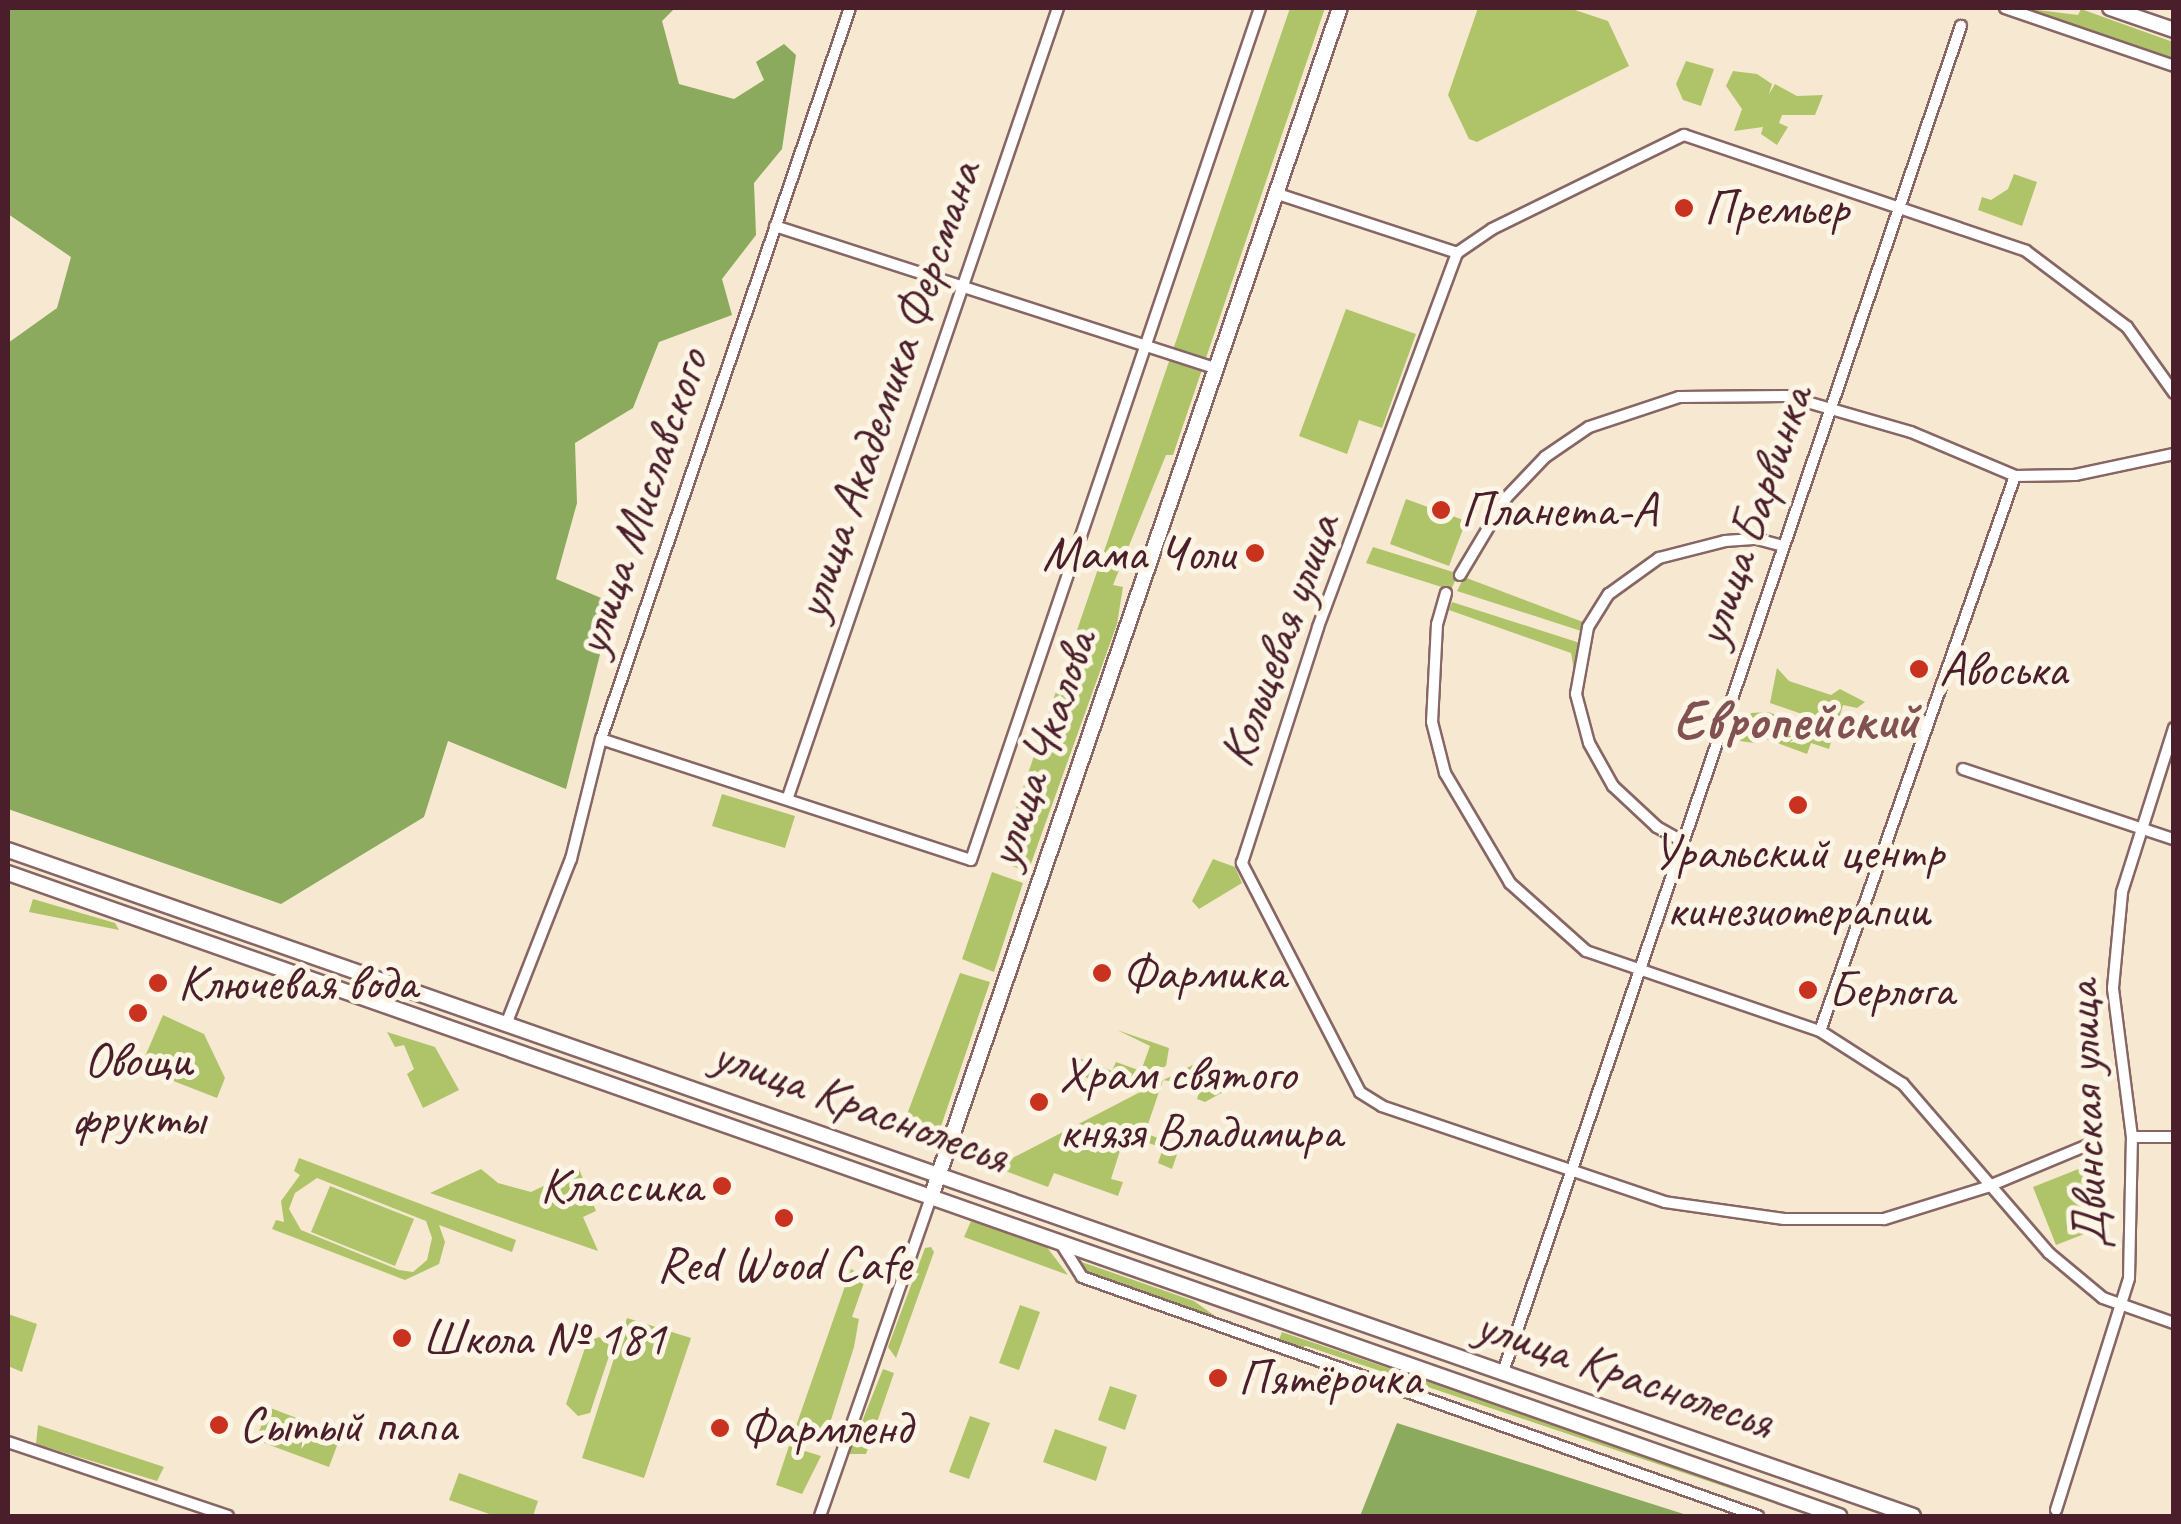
<!DOCTYPE html>
<meta charset="utf-8">
<style>
body{margin:0}
#map{position:relative;width:2181px;height:1524px;overflow:hidden;background:#f7e9d1;font-family:Caveat,sans-serif}
div>[style]{position:absolute}
.green>*{inset:0;background:#afc469}
.forest>*{inset:0;background:#8baa5d}
.roads{filter:drop-shadow(2px 0 #876665) drop-shadow(-2px 0 #876665) drop-shadow(0 2px #876665) drop-shadow(0 -2px #876665)}
.street>*{height:10px;margin:-5px;padding:0 5px;transform-origin:5px;border-radius:5px;background:#fff}
.secondary>*{height:14px;margin:-7px;padding:0 7px;transform-origin:7px;border-radius:7px;background:#fff}
.dots>*{width:28px;height:28px;translate:-50% -50%;box-sizing:border-box;border:5px solid #fcf5e5;border-radius:50%}
span{translate:-50% -50%;white-space:nowrap;text-align:center;line-height:1.15;-webkit-text-stroke:10px #fcf5e5;paint-order:stroke}
.poi-label{font-size:50px;color:#4a1f2b}
.left{translate:0 -50%;text-align:left}
.right{translate:-100% -50%;text-align:right}
.street-label{font-size:50px;color:#4a1f2b}
.quarter-label{font-size:55px;color:#825152;font-weight:700}
.frame{position:absolute;inset:0;border:10px solid #4a1f2b;pointer-events:none}
</style>
<div id="map">
<div class="green">
<i style="clip-path:polygon(1290px 8px,1325px 8px,1173px 455px,1166px 455px,1113px 585px,1123px 587px,1117px 624px,1028px 872px,998px 861px)"></i>
<i style="clip-path:polygon(1478px 8px,1569px 8px,1608px 21px,1629px 66px,1477px 142px,1469px 139px,1448px 95px)"></i>
<i style="clip-path:polygon(2022px 8px,2078px 15px,2081px 9px,2173px 42px,2173px 61px)"></i>
<i style="clip-path:polygon(1686px 61px,1714px 69px,1701px 106px,1683px 100px,1676px 84px)"></i>
<i style="clip-path:polygon(1733px 71px,1757px 74px,1772px 84px,1769px 94px,1775px 84px,1797px 96px,1823px 95px,1815px 115px,1782px 115px,1779px 123px,1788px 127px,1777px 145px,1761px 134px,1763px 127px,1734px 131px,1742px 109px,1726px 86px)"></i>
<i style="clip-path:polygon(2014px 174px,2037px 182px,2022px 226px,1978px 210px,1982px 197px,1991px 200px,2008px 189px)"></i>
<i style="clip-path:polygon(1346px 309px,1416px 334px,1382px 428px,1359px 420px,1347px 454px,1299px 436px)"></i>
<i style="clip-path:polygon(1406px 499px,1466px 521px,1449px 566px,1390px 544px)"></i>
<i style="clip-path:polygon(1373px 547px,1450px 571px,1458px 574px,1451px 590px,1366px 563px)"></i>
<i style="clip-path:polygon(1464px 577px,1583px 622px,1581px 631px,1457px 591px)"></i>
<i style="clip-path:polygon(1452px 602px,1580px 643px,1574px 671px,1571px 653px,1449px 610px)"></i>
<i style="clip-path:polygon(1777px 668px,1789px 681px,1831px 695px,1840px 689px,1865px 702px,1857px 708px,1843px 705px,1837px 726px,1770px 703px)"></i>
<i style="clip-path:polygon(1768px 712px,1833px 735px,1829px 749px,1811px 743px,1807px 754px,1761px 737px,1754px 743px,1740px 741px,1751px 713px)"></i>
<i style="clip-path:polygon(722px 794px,795px 816px,785px 848px,712px 826px)"></i>
<i style="clip-path:polygon(1213px 859px,1235px 867px,1242px 883px,1199px 909px,1192px 901px)"></i>
<i style="clip-path:polygon(992px 872px,1023px 883px,994px 972px,962px 959px)"></i>
<i style="clip-path:polygon(33px 899px,115px 923px,119px 930px,29px 912px)"></i>
<i style="clip-path:polygon(960px 973px,990px 982px,937px 1138px,903px 1125px)"></i>
<i style="clip-path:polygon(163px 1015px,204px 1034px,225px 1078px,217px 1098px,140px 1068px)"></i>
<i style="clip-path:polygon(1117px 1030px,1169px 1048px,1166px 1066px,1110px 1094px,1101px 1083px,1074px 1073px,1079px 1058px,1112px 1071px,1116px 1062px,1141px 1071px,1150px 1046px)"></i>
<i style="clip-path:polygon(387px 1032px,435px 1047px,459px 1090px,423px 1108px,407px 1074px,414px 1069px,404px 1045px,395px 1047px)"></i>
<i style="clip-path:polygon(1208px 1057px,1225px 1091px,1205px 1102px,1197px 1099px,1201px 1087px,1163px 1080px,1145px 1133px,1173px 1144px,1177px 1135px,1183px 1137px,1172px 1169px,1158px 1163px,1163px 1148px,1125px 1135px,1111px 1179px,1123px 1182px,1118px 1196px,1054px 1173px,1048px 1187px,995px 1167px)"></i>
<i style="clip-path:polygon(evenodd,299px 1158px,516px 1240px,512px 1252px,439px 1225px,445px 1242px,439px 1264px,405px 1280px,272px 1229px,276px 1220px,284px 1222px,281px 1201px,300px 1175px,294px 1171px,299px 1158px,317px 1178px,426px 1221px,432px 1238px,427px 1260px,413px 1272px,399px 1270px,301px 1230px,289px 1209px,295px 1193px,317px 1178px)"></i>
<i style="clip-path:polygon(2081px 1168px,2105px 1226px,2056px 1245px,2033px 1187px)"></i>
<i style="clip-path:polygon(481px 1169px,498px 1183px,531px 1192px,579px 1169px,596px 1211px,583px 1217px,598px 1251px,430px 1193px)"></i>
<i style="clip-path:polygon(330px 1186px,414px 1219px,395px 1266px,311px 1232px)"></i>
<i style="clip-path:polygon(971px 1221px,1046px 1246px,1068px 1275px,964px 1237px)"></i>
<i style="clip-path:polygon(931px 1247px,934px 1252px,896px 1358px,888px 1347px,925px 1248px)"></i>
<i style="clip-path:polygon(1073px 1259px,1194px 1301px,1215px 1316px,1086px 1275px)"></i>
<i style="clip-path:polygon(851px 1269px,866px 1277px,852px 1317px,859px 1319px,854px 1347px,825px 1439px,796px 1426px)"></i>
<i style="clip-path:polygon(1020px 1305px,1040px 1312px,1019px 1370px,999px 1363px)"></i>
<i style="clip-path:polygon(8px 1314px,37px 1324px,22px 1372px,8px 1366px)"></i>
<i style="clip-path:polygon(627px 1318px,691px 1338px,644px 1478px,582px 1458px)"></i>
<i style="clip-path:polygon(1282px 1332px,1553px 1424px,1812px 1516px,1306px 1346px,1297px 1349px,1278px 1342px)"></i>
<i style="clip-path:polygon(599px 1337px,612px 1347px,590px 1413px,578px 1416px,566px 1404px,587px 1342px)"></i>
<i style="clip-path:polygon(883px 1369px,894px 1373px,866px 1454px,849px 1454px)"></i>
<i style="clip-path:polygon(1110px 1386px,1137px 1395px,1125px 1430px,1098px 1420px)"></i>
<i style="clip-path:polygon(268px 1407px,341px 1435px,329px 1467px,256px 1440px)"></i>
<i style="clip-path:polygon(970px 1416px,990px 1423px,969px 1479px,949px 1472px)"></i>
<i style="clip-path:polygon(38px 1425px,164px 1467px,157px 1481px,36px 1444px)"></i>
<i style="clip-path:polygon(1055px 1429px,1107px 1447px,1096px 1481px,1043px 1462px)"></i>
<i style="clip-path:polygon(789px 1446px,821px 1456px,802px 1494px,776px 1485px)"></i>
<i style="clip-path:polygon(459px 1473px,538px 1501px,533px 1516px,495px 1516px,449px 1500px)"></i>
</div>
<div class="forest">
<i style="clip-path:polygon(8px 8px,675px 8px,662px 21px,679px 84px,734px 99px,764px 80px,756px 62px,784px 44px,796px 55px,782px 149px,754px 183px,756px 235px,722px 279px,732px 315px,659px 342px,633px 408px,575px 443px,577px 503px,556px 579px,613px 603px,566px 789px,448px 741px,424px 817px,281px 904px,8px 809px,8px 343px,57px 308px,71px 257px,8px 214px)"></i>
<i style="clip-path:polygon(1397px 1423px,1690px 1516px,1360px 1516px)"></i>
</div>
<div class="roads">
<div class="street">
<i style="left:2005px;top:8px;width:179px;rotate:18.9deg"></i>
<i style="left:1275px;top:193px;width:192px;rotate:18.2deg"></i>
<i style="left:775px;top:226px;width:461px;rotate:17.9deg"></i>
<i style="left:1460px;top:575px;width:90px;rotate:-59.1deg"></i>
<i style="left:1506px;top:498px;width:57px;rotate:-46.4deg"></i>
<i style="left:1545px;top:457px;width:53px;rotate:-34.3deg"></i>
<i style="left:1589px;top:427px;width:95px;rotate:-18.4deg"></i>
<i style="left:1679px;top:397px;width:107px;rotate:-0.5deg"></i>
<i style="left:1786px;top:396px;width:130px;rotate:16.1deg"></i>
<i style="left:1911px;top:432px;width:113px;rotate:22.9deg"></i>
<i style="left:2015px;top:476px;width:60px;rotate:-1deg"></i>
<i style="left:2075px;top:475px;width:101px;rotate:-12deg"></i>
<i style="left:1446px;top:593px;width:32px;rotate:106deg"></i>
<i style="left:1437px;top:624px;width:98px;rotate:92.9deg"></i>
<i style="left:1432px;top:722px;width:53px;rotate:75.7deg"></i>
<i style="left:1445px;top:773px;width:128px;rotate:59.4deg"></i>
<i style="left:1510px;top:883px;width:102px;rotate:41.8deg"></i>
<i style="left:1586px;top:951px;width:247px;rotate:18.9deg"></i>
<i style="left:1820px;top:1031px;width:98px;rotate:32.6deg"></i>
<i style="left:1903px;top:1084px;width:223px;rotate:49.2deg"></i>
<i style="left:2049px;top:1253px;width:70px;rotate:39.8deg"></i>
<i style="left:2103px;top:1298px;width:75px;rotate:19.4deg"></i>
<i style="left:601px;top:739px;width:389px;rotate:18.1deg"></i>
<i style="left:971px;top:860px;width:900px;rotate:-71.26deg"></i>
<i style="left:1963px;top:769px;width:222px;rotate:18.4deg"></i>
<i style="left:788px;top:797px;width:834px;rotate:-71.11deg"></i>
<i style="left:1682px;top:841px;width:29px;rotate:-151deg"></i>
<i style="left:1657px;top:827px;width:60px;rotate:-137deg"></i>
<i style="left:1613px;top:786px;width:49px;rotate:-119.2deg"></i>
<i style="left:1589px;top:743px;width:51px;rotate:-104.9deg"></i>
<i style="left:1576px;top:694px;width:68px;rotate:-79.8deg"></i>
<i style="left:1588px;top:627px;width:39px;rotate:-58deg"></i>
<i style="left:1609px;top:594px;width:62px;rotate:-35.8deg"></i>
<i style="left:1659px;top:558px;width:68px;rotate:-14.4deg"></i>
<i style="left:1725px;top:541px;width:32px;rotate:-4deg"></i>
<i style="left:1757px;top:539px;width:27px;rotate:15deg"></i>
<i style="left:507px;top:1022px;width:175px;rotate:-68.6deg"></i>
<i style="left:571px;top:859px;width:124px;rotate:-76deg"></i>
<i style="left:601px;top:739px;width:772px;rotate:-71.19deg"></i>
<i style="left:1820px;top:1031px;width:588px;rotate:-70.64deg"></i>
<i style="left:2132px;top:1137px;width:42px"></i>
<i style="left:2095px;top:1142px;width:117px;rotate:157.4deg"></i>
<i style="left:1987px;top:1187px;width:108px;rotate:162.7deg"></i>
<i style="left:1884px;top:1219px;width:100px;rotate:180deg"></i>
<i style="left:1784px;top:1219px;width:120px;rotate:-171.9deg"></i>
<i style="left:1665px;top:1202px;width:299px;rotate:-161.3deg"></i>
<i style="left:1382px;top:1106px;width:26px;rotate:-148deg"></i>
<i style="left:1360px;top:1092px;width:258px;rotate:-117.3deg"></i>
<i style="left:1242px;top:863px;width:248px;rotate:-72.1deg"></i>
<i style="left:1318px;top:627px;width:399px;rotate:-69.6deg"></i>
<i style="left:1457px;top:253px;width:42px;rotate:-34.4deg"></i>
<i style="left:1492px;top:229px;width:214px;rotate:-26.1deg"></i>
<i style="left:1684px;top:135px;width:361px;rotate:18.7deg"></i>
<i style="left:2026px;top:251px;width:126px;rotate:37deg"></i>
<i style="left:2127px;top:327px;width:81px;rotate:54.5deg"></i>
<i style="left:1060px;top:1242px;width:41px;rotate:57.8deg"></i>
<i style="left:1082px;top:1277px;width:717px;rotate:19.47deg"></i>
<i style="left:1503px;top:1372px;width:1422px;rotate:-71.21deg"></i>
<i style="left:8px;top:1442px;width:232px;rotate:18.6deg"></i>
<i style="left:2056px;top:1510px;width:243px;rotate:-72.5deg"></i>
<i style="left:2129px;top:1278px;width:141px;rotate:-88.8deg"></i>
<i style="left:2132px;top:1137px;width:150px;rotate:-97.3deg"></i>
<i style="left:2113px;top:988px;width:96px;rotate:-84.6deg"></i>
<i style="left:2122px;top:892px;width:172px;rotate:-72.4deg"></i>
<i style="left:820px;top:1516px;width:338px;rotate:-70.8deg"></i>
</div>
<div class="secondary">
<i style="left:2110px;top:8px;width:68px;rotate:19deg"></i>
<i style="left:8px;top:850px;width:2018px;rotate:19.27deg"></i>
<i style="left:8px;top:873px;width:1941px;rotate:19.35deg"></i>
<i style="left:931px;top:1197px;width:1257px;rotate:-71.02deg"></i>
</div>
</div>
<div class="dots">
<i style="left:1684px;top:208px;background:#c8321e"></i>
<i style="left:1441px;top:510px;background:#c8321e"></i>
<i style="left:1255px;top:553px;background:#c8321e"></i>
<i style="left:1919px;top:669px;background:#c8321e"></i>
<i style="left:1798px;top:805px;background:#c8321e"></i>
<i style="left:1102px;top:973px;background:#c8321e"></i>
<i style="left:158px;top:983px;background:#c8321e"></i>
<i style="left:1808px;top:990px;background:#c8321e"></i>
<i style="left:138px;top:1013px;background:#c8321e"></i>
<i style="left:1039px;top:1102px;background:#c8321e"></i>
<i style="left:722px;top:1186px;background:#c8321e"></i>
<i style="left:784px;top:1218px;background:#c8321e"></i>
<i style="left:402px;top:1338px;background:#c8321e"></i>
<i style="left:1218px;top:1378px;background:#c8321e"></i>
<i style="left:219px;top:1425px;background:#c8321e"></i>
<i style="left:720px;top:1428px;background:#c8321e"></i>
</div>
<div class="poi-label">
<span class="left" style="left:1704px;top:208px">Премьер</span>
<span class="left" style="left:1461px;top:510px">Планета-А</span>
<span class="right" style="left:1235px;top:553px">Мама Чоли</span>
<span class="left" style="left:1939px;top:669px">Авоська</span>
<span style="left:1798px;top:880px">Уральский центр<br>кинезиотерапии</span>
<span class="left" style="left:1122px;top:973px">Фармика</span>
<span class="left" style="left:178px;top:983px">Ключевая вода</span>
<span class="left" style="left:1828px;top:990px">Берлога</span>
<span style="left:138px;top:1088px">Овощи<br>фрукты</span>
<span class="left" style="left:1059px;top:1102px">Храм святого<br>князя Владимира</span>
<span class="right" style="left:702px;top:1186px">Классика</span>
<span style="left:784px;top:1264px">Red Wood Cafe</span>
<span class="left" style="left:422px;top:1338px">Школа № 181</span>
<span class="left" style="left:1238px;top:1378px">Пятёрочка</span>
<span class="left" style="left:239px;top:1425px">Сытый папа</span>
<span class="left" style="left:740px;top:1428px">Фармленд</span>
</div>
<div class="street-label">
<span style="left:887px;top:390px;rotate:-71deg">улица Академика Ферсмана</span>
<span style="left:641px;top:502px;rotate:-71deg">улица Миславского</span>
<span style="left:1753px;top:516px;rotate:-71deg">улица Барвинка</span>
<span style="left:1279px;top:640px;rotate:-70deg">Кольцевая улица</span>
<span style="left:1041px;top:749px;rotate:-71deg">улица Чкалова</span>
<span style="left:861px;top:1105px;rotate:20deg">улица Краснолесья</span>
<span style="left:2086px;top:1115px;rotate:-92deg">Двинская улица</span>
<span style="left:1625px;top:1373px;rotate:19deg">улица Краснолесья</span>
</div>
<div class="quarter-label">
<span style="left:1796px;top:721px">Европейский</span>
</div>
<div class="frame"></div>
</div>
